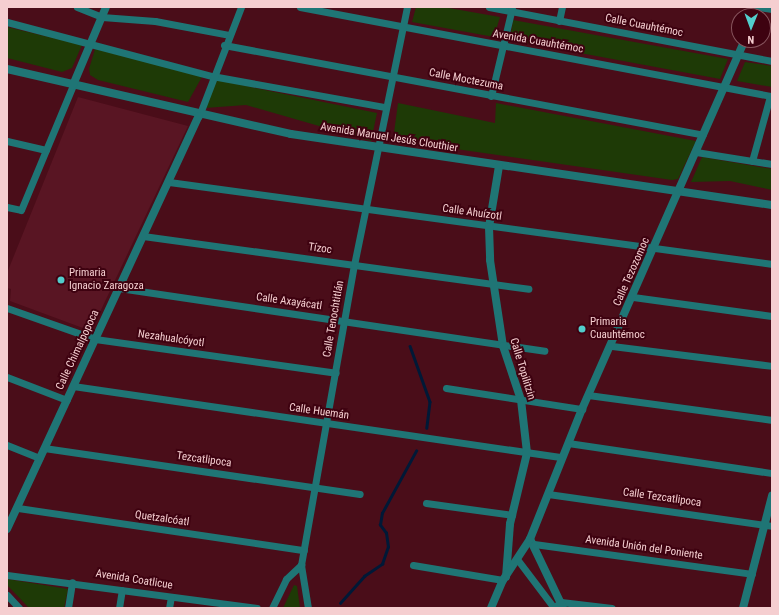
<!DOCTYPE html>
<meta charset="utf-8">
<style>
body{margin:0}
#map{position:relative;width:779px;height:615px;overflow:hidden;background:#4a0d19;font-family:"Roboto Condensed",sans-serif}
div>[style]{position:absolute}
.built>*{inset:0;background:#591523}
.green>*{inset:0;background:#1e3a06}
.stream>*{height:2.5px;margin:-1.25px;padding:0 1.25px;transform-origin:1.25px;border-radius:1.25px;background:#001937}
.minor>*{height:7px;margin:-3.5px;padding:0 3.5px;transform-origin:3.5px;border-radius:3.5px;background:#1f7575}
.tertiary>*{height:8px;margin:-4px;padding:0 4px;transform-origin:4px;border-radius:4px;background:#1f7575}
.dots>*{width:11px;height:11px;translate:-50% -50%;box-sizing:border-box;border:2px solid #3e0210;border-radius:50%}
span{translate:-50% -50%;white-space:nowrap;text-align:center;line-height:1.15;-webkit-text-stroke:4px #3e0210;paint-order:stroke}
.street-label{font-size:11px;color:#f5ced0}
.poi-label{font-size:11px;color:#f5ced0}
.left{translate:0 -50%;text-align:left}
.frame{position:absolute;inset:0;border:8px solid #f5ced0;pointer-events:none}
.north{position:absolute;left:731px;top:8px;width:40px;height:40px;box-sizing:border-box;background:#3e0210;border:1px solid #87545d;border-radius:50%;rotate:181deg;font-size:11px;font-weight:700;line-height:16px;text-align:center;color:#f5ced0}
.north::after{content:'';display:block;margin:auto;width:14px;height:18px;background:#52cdcc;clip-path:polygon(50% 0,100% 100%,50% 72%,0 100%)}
</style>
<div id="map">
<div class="built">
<i style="clip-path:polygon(78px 97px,188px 126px,91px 331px,10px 301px,11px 289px,7px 288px,7px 273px)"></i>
</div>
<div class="green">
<i style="clip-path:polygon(416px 7px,443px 7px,500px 17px,494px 37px,412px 22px)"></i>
<i style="clip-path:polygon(513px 20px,728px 59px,720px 79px,510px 40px)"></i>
<i style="clip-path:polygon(7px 27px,82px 45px,72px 68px,62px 72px,7px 58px)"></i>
<i style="clip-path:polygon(95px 49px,203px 75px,188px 102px,98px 80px,90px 75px,89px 69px)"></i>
<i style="clip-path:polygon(745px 62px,772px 66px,772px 87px,737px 81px)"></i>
<i style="clip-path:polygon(217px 80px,377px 113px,371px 141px,246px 105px,205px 108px)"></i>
<i style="clip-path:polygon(398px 103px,495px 123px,496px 103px,696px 141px,678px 179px,672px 180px,393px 140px)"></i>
<i style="clip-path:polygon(702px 157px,772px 169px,772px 190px,730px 181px,691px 182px)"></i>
<i style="clip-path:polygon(7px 579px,68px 589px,64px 608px,29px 608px,7px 585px)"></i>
<i style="clip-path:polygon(294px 585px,297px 586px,300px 608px,283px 608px)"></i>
</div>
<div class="stream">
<i style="left:410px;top:346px;width:59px;rotate:70.3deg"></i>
<i style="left:430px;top:402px;width:26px;rotate:97deg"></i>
<i style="left:340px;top:603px;width:36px;rotate:-48deg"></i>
<i style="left:364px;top:576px;width:22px;rotate:-34deg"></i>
<i style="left:382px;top:564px;width:18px;rotate:-71deg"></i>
<i style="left:388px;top:547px;width:14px;rotate:-98deg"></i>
<i style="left:386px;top:533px;width:10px;rotate:-127deg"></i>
<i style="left:380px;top:525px;width:12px;rotate:-81deg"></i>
<i style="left:382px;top:513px;width:71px;rotate:-61.3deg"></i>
</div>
<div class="minor">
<i style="left:77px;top:7px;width:27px;rotate:22deg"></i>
<i style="left:102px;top:17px;width:53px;rotate:4.3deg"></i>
<i style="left:155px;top:21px;width:75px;rotate:10.7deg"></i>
<i style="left:300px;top:7px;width:480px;rotate:10.7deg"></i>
<i style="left:489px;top:7px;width:288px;rotate:10.8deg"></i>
<i style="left:759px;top:7px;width:13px;rotate:9deg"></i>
<i style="left:559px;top:21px;width:14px;rotate:-78deg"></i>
<i style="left:7px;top:22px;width:212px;rotate:14.8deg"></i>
<i style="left:212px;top:76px;width:176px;rotate:10.2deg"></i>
<i style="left:224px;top:45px;width:487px;rotate:10.6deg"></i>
<i style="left:491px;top:96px;width:90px;rotate:-76.6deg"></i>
<i style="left:199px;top:116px;width:117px;rotate:-68.9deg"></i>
<i style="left:7px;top:141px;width:40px;rotate:13deg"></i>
<i style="left:696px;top:152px;width:77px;rotate:9deg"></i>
<i style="left:752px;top:161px;width:67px;rotate:-74.5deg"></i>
<i style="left:169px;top:182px;width:609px;rotate:7.74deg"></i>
<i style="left:7px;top:207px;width:14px;rotate:12deg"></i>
<i style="left:21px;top:210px;width:135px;rotate:-67.4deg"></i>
<i style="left:143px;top:236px;width:389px;rotate:7.8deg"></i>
<i style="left:119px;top:288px;width:430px;rotate:8.4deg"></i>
<i style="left:633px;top:297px;width:140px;rotate:7.8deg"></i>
<i style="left:7px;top:308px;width:93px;rotate:19.4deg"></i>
<i style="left:95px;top:339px;width:243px;rotate:8deg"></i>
<i style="left:612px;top:346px;width:161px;rotate:7.1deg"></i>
<i style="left:7px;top:377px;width:64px;rotate:21deg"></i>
<i style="left:73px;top:386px;width:494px;rotate:8.3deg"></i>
<i style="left:446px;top:388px;width:138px;rotate:8.8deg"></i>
<i style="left:588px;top:395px;width:186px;rotate:7.7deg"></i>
<i style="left:568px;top:443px;width:206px;rotate:8.4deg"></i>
<i style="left:7px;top:445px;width:35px;rotate:22deg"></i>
<i style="left:44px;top:448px;width:319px;rotate:8.3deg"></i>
<i style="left:548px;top:494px;width:226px;rotate:8.1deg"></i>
<i style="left:426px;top:503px;width:87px;rotate:7.9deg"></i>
<i style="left:18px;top:508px;width:289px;rotate:8.4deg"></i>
<i style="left:534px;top:544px;width:220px;rotate:7.8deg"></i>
<i style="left:517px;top:559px;width:61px;rotate:52.9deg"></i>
<i style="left:301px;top:565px;width:44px;rotate:80.8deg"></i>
<i style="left:413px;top:565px;width:91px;rotate:9.5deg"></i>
<i style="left:7px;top:575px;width:252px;rotate:7.5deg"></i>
<i style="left:7px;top:595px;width:18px;rotate:47deg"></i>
<i style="left:68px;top:608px;width:26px;rotate:-81deg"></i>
<i style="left:119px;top:608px;width:18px;rotate:-81deg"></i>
<i style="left:169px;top:608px;width:11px;rotate:-80deg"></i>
<i style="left:272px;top:608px;width:32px;rotate:-64deg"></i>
<i style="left:286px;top:579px;width:21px;rotate:-43deg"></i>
<i style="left:301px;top:565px;width:305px;rotate:-80deg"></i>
<i style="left:354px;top:265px;width:263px;rotate:-78.4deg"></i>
<i style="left:553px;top:608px;width:10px;rotate:-37deg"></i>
<i style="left:561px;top:602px;width:51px;rotate:6.7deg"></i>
</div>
<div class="tertiary">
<i style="left:755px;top:16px;width:10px;rotate:-66deg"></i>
<i style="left:7px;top:69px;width:291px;rotate:12.9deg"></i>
<i style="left:291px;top:134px;width:486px;rotate:8.4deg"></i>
<i style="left:73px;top:85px;width:85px;rotate:-67.1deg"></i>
<i style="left:499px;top:166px;width:62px;rotate:99.3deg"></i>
<i style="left:489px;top:227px;width:33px;rotate:88deg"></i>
<i style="left:490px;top:260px;width:87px;rotate:81.4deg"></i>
<i style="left:503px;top:346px;width:57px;rotate:71.6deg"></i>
<i style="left:521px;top:400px;width:53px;rotate:83.5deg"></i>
<i style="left:527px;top:453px;width:73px;rotate:103.5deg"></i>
<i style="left:510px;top:524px;width:53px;rotate:94.3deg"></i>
<i style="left:7px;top:529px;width:455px;rotate:-65.1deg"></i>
<i style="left:530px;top:539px;width:76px;rotate:64.4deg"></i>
<i style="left:491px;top:608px;width:30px;rotate:-67deg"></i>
<i style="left:503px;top:580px;width:49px;rotate:-56.6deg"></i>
<i style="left:530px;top:539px;width:140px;rotate:-68.2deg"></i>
<i style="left:582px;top:409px;width:403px;rotate:-66.2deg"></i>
<i style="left:743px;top:608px;width:116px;rotate:-75.5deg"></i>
</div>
<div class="dots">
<i style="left:61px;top:280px;background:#52cdcc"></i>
<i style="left:582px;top:329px;background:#52cdcc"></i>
</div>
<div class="street-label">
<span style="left:644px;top:26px;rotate:11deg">Calle Cuauhtémoc</span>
<span style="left:538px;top:42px;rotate:10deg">Avenida Cuauhtémoc</span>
<span style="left:466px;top:80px;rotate:11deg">Calle Moctezuma</span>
<span style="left:389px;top:138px;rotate:9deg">Avenida Manuel Jesús Clouthier</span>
<span style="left:472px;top:213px;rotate:8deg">Calle Ahuízotl</span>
<span style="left:320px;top:249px;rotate:8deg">Tízoc</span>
<span style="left:632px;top:272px;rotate:-66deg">Calle Tezozomoc</span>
<span style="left:289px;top:302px;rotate:8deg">Calle Axayácatl</span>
<span style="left:334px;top:319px;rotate:-80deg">Calle Tenochtitlán</span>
<span style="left:171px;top:339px;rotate:8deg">Nezahualcóyotl</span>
<span style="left:78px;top:350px;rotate:-65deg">Calle Chimalpopoca</span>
<span style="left:522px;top:369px;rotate:73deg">Calle Topilitzin</span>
<span style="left:319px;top:412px;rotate:8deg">Calle Huemán</span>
<span style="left:204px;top:460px;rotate:8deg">Tezcatlipoca</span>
<span style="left:662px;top:498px;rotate:8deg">Calle Tezcatlipoca</span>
<span style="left:162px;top:519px;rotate:8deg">Quetzalcóatl</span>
<span style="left:644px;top:548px;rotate:8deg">Avenida Unión del Poniente</span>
<span style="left:134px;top:580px;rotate:9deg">Avenida Coatlicue</span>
</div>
<div class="poi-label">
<span class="left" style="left:69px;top:280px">Primaria<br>Ignacio Zaragoza</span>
<span class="left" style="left:590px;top:329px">Primaria<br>Cuauhtémoc</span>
</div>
<div class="frame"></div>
<div class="north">N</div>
</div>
